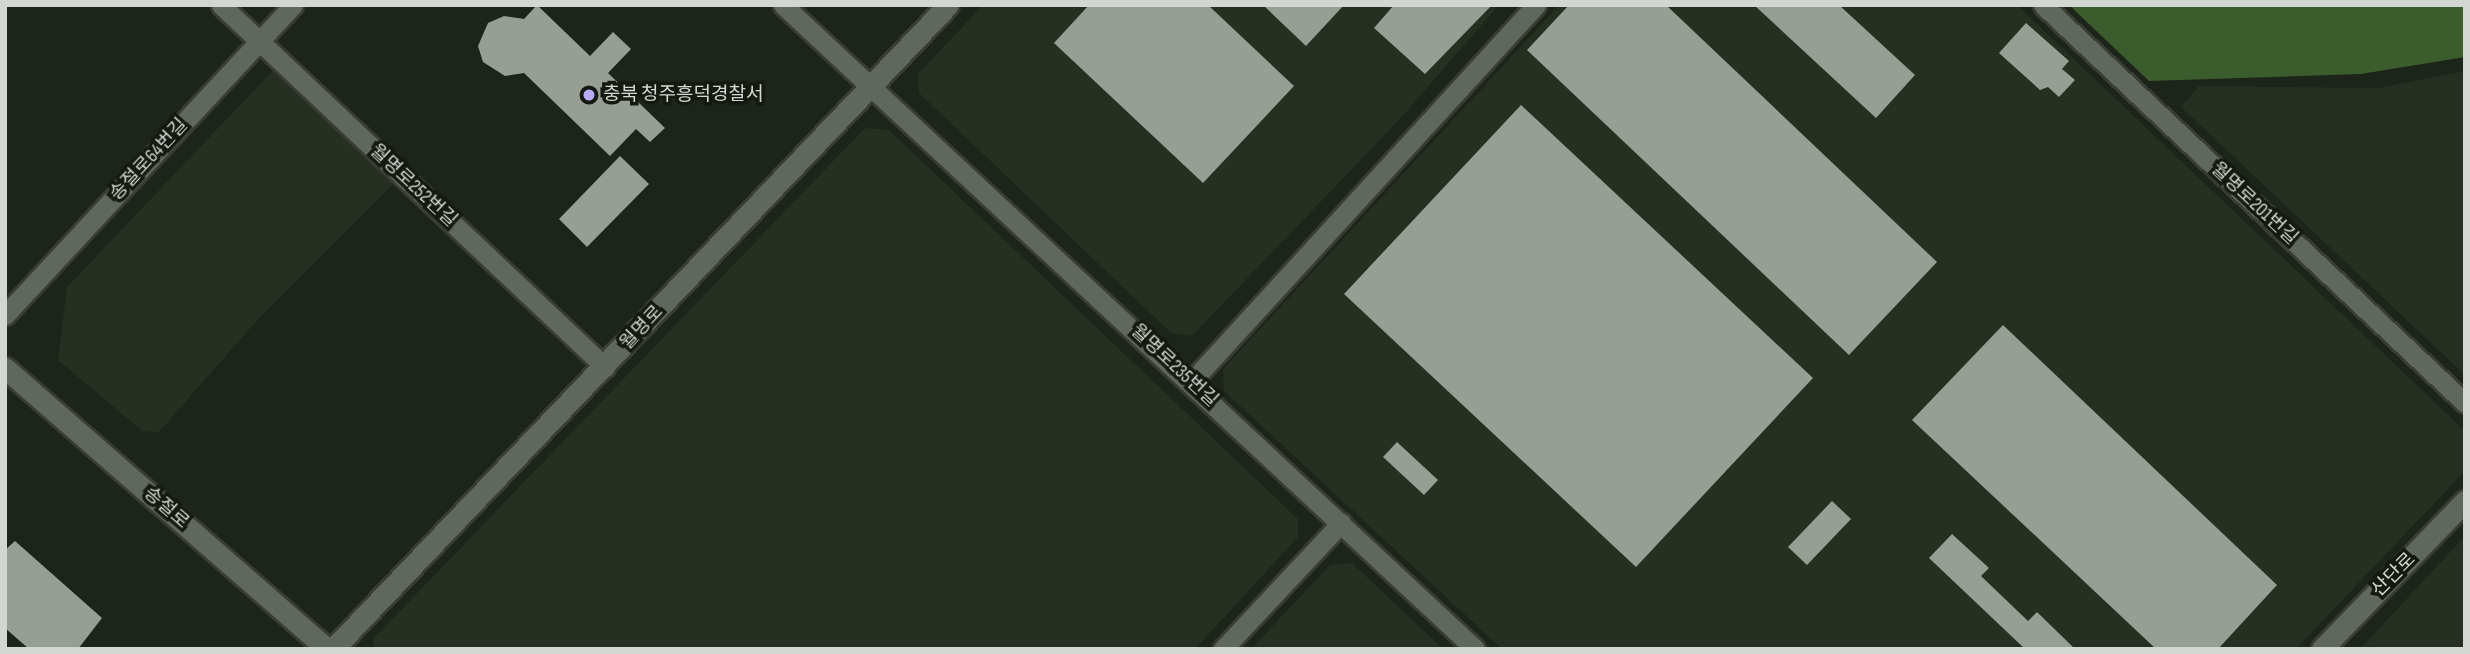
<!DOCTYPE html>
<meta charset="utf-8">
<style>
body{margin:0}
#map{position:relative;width:2470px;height:654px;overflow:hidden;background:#1d241a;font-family:"Sofia Sans Condensed","Noto Sans KR",sans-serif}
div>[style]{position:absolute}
.built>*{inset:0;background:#262f21}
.forest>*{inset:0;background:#3b5c2c}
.building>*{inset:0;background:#979f94}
.roads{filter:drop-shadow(2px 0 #383d36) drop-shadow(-2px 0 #383d36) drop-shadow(0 2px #383d36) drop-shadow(0 -2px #383d36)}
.street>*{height:19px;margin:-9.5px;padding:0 9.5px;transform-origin:9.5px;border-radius:9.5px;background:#60675c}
.secondary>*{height:21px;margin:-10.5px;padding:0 10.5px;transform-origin:10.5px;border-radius:10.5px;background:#60675c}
.dots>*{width:19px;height:19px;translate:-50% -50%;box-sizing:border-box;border:4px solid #141a11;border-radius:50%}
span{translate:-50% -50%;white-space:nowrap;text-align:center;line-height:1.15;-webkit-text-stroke:7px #141a11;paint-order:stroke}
.poi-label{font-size:19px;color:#d3d7d1}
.left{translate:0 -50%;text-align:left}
.street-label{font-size:19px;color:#d3d7d1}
.frame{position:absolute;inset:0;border:7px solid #d3d7d1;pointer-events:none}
</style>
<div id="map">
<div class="built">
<i style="clip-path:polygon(983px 5px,1499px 5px,1400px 119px,1192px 336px,1171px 333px,919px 93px,918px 74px)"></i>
<i style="clip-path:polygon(1559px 5px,2017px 5px,2465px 431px,2465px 471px,2296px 649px,1502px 649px,1224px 391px,1223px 369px)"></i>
<i style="clip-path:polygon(279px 64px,397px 180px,259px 318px,159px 432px,142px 431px,58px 360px,67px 287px)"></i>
<i style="clip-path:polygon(2465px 71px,2465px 375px,2181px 107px,2199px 86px,2378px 88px)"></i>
<i style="clip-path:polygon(865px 128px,889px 130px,1298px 519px,1298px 537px,1195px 649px,374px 649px,373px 639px)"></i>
<i style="clip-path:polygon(2465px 536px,2465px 649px,2360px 649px)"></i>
<i style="clip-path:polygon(1352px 563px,1443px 649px,1251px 649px,1330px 565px)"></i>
</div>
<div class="forest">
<i style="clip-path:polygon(2069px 5px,2465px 5px,2465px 57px,2361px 74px,2149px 81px)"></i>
</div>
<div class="building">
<i style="clip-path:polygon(537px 5px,590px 56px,613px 32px,631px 49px,608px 73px,665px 128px,650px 142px,636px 129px,610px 156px,524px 73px,505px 76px,483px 62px,478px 46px,488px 23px,504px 16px,524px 19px)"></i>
<i style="clip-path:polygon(1089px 5px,1208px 5px,1294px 86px,1203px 183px,1054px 43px)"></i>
<i style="clip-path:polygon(1263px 5px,1344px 5px,1306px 46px)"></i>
<i style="clip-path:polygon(1394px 5px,1492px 5px,1425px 74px,1374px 28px)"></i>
<i style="clip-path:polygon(1569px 5px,1666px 5px,1937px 262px,1849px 355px,1527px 50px)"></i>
<i style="clip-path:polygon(1754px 5px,1839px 5px,1915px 75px,1876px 118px)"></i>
<i style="clip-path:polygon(2026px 23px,2069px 61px,2062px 69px,2075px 80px,2059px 97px,2048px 87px,2040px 90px,1999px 53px)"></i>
<i style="clip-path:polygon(1521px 105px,1813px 378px,1636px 567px,1344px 294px)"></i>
<i style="clip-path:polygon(620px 156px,649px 184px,587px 247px,559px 219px)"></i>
<i style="clip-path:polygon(2003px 325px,2277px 585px,2218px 649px,2156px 649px,1912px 420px)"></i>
<i style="clip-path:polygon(1397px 442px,1438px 480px,1424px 495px,1383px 457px)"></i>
<i style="clip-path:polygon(1832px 501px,1851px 519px,1807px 565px,1788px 547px)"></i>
<i style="clip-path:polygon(1952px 534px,1989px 568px,1981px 576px,2028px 621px,2037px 612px,2075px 649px,2025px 649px,1929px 558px)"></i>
<i style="clip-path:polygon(15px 541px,102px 618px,78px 649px,29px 649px,5px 628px,5px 550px)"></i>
</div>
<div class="roads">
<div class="street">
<i style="left:221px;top:5px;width:528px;rotate:43.31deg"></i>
<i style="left:783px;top:5px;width:945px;rotate:42.94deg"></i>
<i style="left:2043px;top:5px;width:580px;rotate:43.32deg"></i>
<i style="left:5px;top:315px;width:423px;rotate:-47.1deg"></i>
<i style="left:1191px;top:382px;width:511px;rotate:-47.54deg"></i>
<i style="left:1223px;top:649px;width:173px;rotate:-46.9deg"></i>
</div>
<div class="secondary">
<i style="left:5px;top:368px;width:427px;rotate:41.1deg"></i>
<i style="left:333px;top:649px;width:890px;rotate:-46.32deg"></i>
<i style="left:2322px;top:649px;width:206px;rotate:-46deg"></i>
</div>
</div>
<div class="dots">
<i style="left:589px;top:95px;background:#b9abf7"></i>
</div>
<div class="poi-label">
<span class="left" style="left:603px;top:95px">충북 청주흥덕경찰서</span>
</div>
<div class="street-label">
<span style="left:149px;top:160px;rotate:-47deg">송절로64번길</span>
<span style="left:413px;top:186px;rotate:43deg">월명로252번길</span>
<span style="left:2254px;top:204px;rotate:43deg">월명로201번길</span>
<span style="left:642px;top:328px;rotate:-47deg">월명로</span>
<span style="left:1174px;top:366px;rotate:43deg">월명로235번길</span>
<span style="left:166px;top:508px;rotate:41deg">송절로</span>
<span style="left:2394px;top:575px;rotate:-45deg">산단로</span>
</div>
<div class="frame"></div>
</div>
